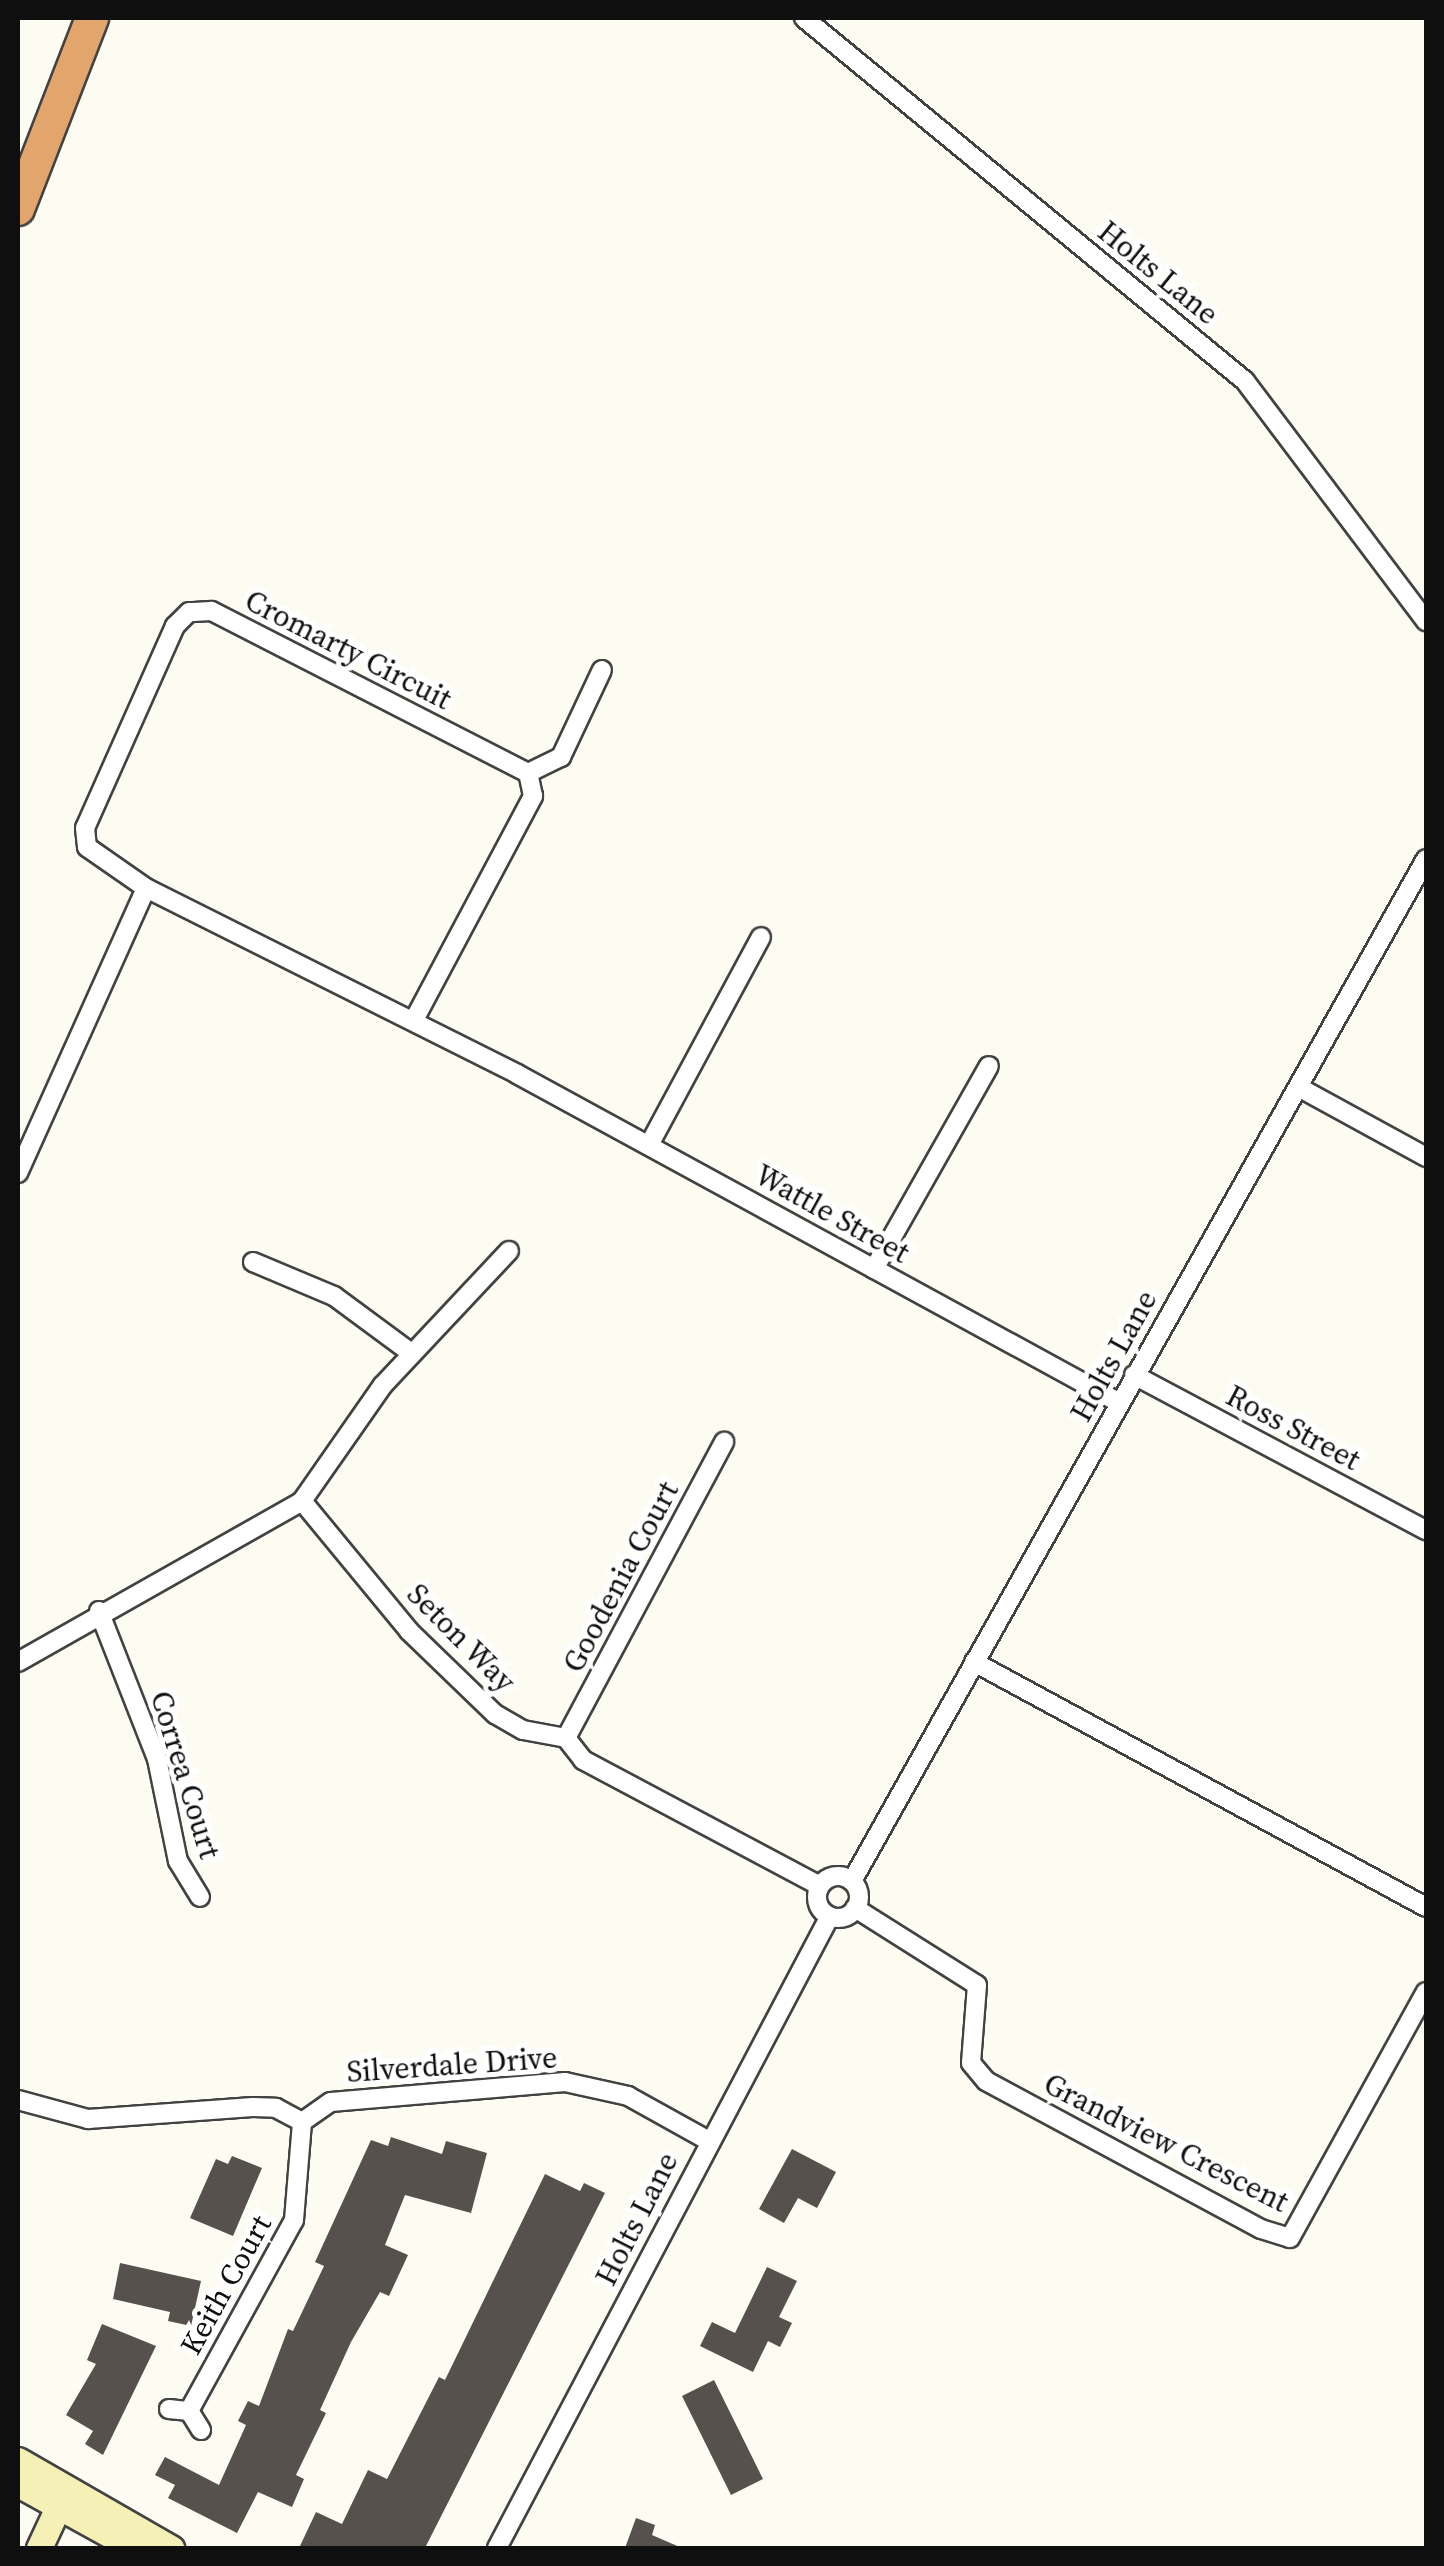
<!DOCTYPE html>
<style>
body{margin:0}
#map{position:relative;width:1444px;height:2566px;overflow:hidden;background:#fdfcf3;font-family:"Source Serif 4",serif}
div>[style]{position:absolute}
.building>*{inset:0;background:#56514d}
.roads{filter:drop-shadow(2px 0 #424242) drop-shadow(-2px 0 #424242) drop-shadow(0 2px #424242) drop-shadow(0 -2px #424242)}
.street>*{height:18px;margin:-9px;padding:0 9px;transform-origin:9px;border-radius:9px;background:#fff}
.street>.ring{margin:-9px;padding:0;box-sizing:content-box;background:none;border:18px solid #fff;border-radius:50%}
.secondary>*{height:25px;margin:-12.5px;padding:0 12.5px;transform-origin:12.5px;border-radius:12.5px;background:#f5f0b6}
.highway>*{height:32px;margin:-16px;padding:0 16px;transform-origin:16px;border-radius:16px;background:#e2a66c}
span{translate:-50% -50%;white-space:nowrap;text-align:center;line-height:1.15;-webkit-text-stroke:10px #fff;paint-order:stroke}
.street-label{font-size:30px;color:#0f0f0f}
.frame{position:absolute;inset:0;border:20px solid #0f0f0f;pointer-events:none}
</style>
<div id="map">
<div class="building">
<i style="clip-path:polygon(391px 2137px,442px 2154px,446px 2141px,487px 2153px,471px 2213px,405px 2195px,385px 2245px,408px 2255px,389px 2296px,380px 2292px,351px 2342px,320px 2410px,326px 2413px,296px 2475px,304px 2479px,292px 2507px,258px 2492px,237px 2533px,168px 2498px,175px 2485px,155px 2475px,165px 2457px,219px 2485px,246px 2425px,238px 2421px,248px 2401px,259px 2406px,288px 2329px,293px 2331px,324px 2266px,315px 2262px,371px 2140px,388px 2146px)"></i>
<i style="clip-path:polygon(792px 2149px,836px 2172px,817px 2208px,798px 2198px,784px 2223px,759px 2209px)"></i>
<i style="clip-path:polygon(232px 2156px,262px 2168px,233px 2236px,190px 2218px,216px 2159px,228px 2164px)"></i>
<i style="clip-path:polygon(545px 2174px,580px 2191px,584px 2183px,605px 2193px,425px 2548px,299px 2548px,316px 2512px,342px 2524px,368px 2470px,387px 2479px,439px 2377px,445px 2380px)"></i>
<i style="clip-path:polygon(120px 2263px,201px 2281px,191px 2326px,168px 2321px,170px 2312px,113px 2299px)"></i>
<i style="clip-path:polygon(767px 2267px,797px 2281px,779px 2317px,792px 2323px,780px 2347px,768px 2341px,753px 2372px,700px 2346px,712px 2322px,735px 2333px)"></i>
<i style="clip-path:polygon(102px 2324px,156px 2346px,103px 2455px,85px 2444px,93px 2431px,66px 2415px,96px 2364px,87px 2360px)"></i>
<i style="clip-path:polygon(714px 2380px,763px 2479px,731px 2495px,682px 2396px)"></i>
<i style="clip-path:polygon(636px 2518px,655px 2525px,652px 2535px,682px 2548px,625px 2548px)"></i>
</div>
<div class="roads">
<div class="street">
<i style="left:804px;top:18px;width:571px;rotate:39.46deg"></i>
<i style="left:1245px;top:381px;width:301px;rotate:53deg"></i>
<i style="left:528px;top:773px;width:356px;rotate:-152.9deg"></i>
<i style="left:211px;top:611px;width:22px;rotate:177deg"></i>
<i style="left:189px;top:612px;width:20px;rotate:135deg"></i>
<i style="left:175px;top:626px;width:221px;rotate:114deg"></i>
<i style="left:85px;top:828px;width:19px;rotate:84deg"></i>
<i style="left:87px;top:847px;width:72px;rotate:34.8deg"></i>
<i style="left:146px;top:888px;width:415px;rotate:26.6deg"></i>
<i style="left:517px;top:1074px;width:687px;rotate:28.62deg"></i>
<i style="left:528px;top:773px;width:37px;rotate:-26deg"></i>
<i style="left:561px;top:757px;width:96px;rotate:-64.8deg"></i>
<i style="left:414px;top:1020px;width:254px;rotate:-62deg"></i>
<i style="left:533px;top:796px;width:24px;rotate:-102deg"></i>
<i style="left:1300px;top:1088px;width:144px;rotate:28.7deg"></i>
<i style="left:649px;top:1145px;width:236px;rotate:-61.7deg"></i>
<i style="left:18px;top:1173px;width:312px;rotate:-65.8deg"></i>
<i style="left:253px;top:1262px;width:88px;rotate:22.8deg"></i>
<i style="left:334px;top:1296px;width:96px;rotate:36.5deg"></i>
<i style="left:874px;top:1269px;width:233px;rotate:-60.5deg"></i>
<i style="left:1134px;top:1375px;width:331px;rotate:28deg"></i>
<i style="left:302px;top:1501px;width:168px;rotate:50.5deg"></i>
<i style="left:409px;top:1631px;width:120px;rotate:44deg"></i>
<i style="left:495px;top:1714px;width:32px;rotate:30deg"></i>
<i style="left:523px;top:1730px;width:44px;rotate:10.5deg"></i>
<i style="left:566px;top:1738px;width:28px;rotate:52deg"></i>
<i style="left:583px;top:1760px;width:268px;rotate:28deg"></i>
<i style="left:99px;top:1611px;width:159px;rotate:68.6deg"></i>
<i style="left:157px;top:1759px;width:104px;rotate:78.4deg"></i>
<i style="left:178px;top:1861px;width:42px;rotate:58.6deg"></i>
<i style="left:18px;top:1662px;width:326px;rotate:-29.5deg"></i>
<i style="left:302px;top:1501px;width:141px;rotate:-55.1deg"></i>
<i style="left:383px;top:1385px;width:184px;rotate:-46.8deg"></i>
<i style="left:974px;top:1662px;width:514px;rotate:28.46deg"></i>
<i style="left:566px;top:1738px;width:336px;rotate:-61.9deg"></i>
<i class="ring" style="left:817px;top:1876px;width:24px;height:24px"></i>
<i style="left:852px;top:1881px;width:1172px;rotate:-60.68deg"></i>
<i style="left:855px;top:1908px;width:144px;rotate:32.3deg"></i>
<i style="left:977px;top:1985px;width:78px;rotate:94.4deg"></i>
<i style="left:971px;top:2063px;width:23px;rotate:50deg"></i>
<i style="left:986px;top:2081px;width:312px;rotate:28.3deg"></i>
<i style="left:1261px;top:2229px;width:30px;rotate:17deg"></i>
<i style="left:1290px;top:2238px;width:281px;rotate:-61.1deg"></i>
<i style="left:18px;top:2100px;width:73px;rotate:15.2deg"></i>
<i style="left:88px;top:2119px;width:165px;rotate:-4.2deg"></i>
<i style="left:253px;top:2107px;width:23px;rotate:2deg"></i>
<i style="left:276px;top:2108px;width:30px;rotate:28deg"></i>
<i style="left:302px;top:2122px;width:35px;rotate:-35deg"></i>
<i style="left:331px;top:2102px;width:235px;rotate:-4.9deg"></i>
<i style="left:565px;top:2082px;width:65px;rotate:12.5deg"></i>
<i style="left:628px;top:2096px;width:93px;rotate:29.1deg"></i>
<i style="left:169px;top:2409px;width:20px;rotate:6deg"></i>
<i style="left:201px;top:2430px;width:22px;rotate:-122deg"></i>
<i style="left:189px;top:2411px;width:218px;rotate:-61.2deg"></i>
<i style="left:294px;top:2220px;width:98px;rotate:-85.3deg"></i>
<i style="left:497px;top:2548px;width:714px;rotate:-62.22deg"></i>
</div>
<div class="secondary">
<i style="left:18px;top:2460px;width:177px;rotate:29.9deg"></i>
<i style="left:18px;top:2484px;width:132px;rotate:28.9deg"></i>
<i style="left:39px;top:2548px;width:38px;rotate:-65deg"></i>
<i style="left:55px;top:2514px;width:25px;rotate:-92deg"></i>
</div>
<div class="highway">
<i style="left:18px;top:209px;width:205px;rotate:-68.8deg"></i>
</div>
</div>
<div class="street-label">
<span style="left:1158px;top:273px;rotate:39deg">Holts Lane</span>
<span style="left:348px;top:650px;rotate:27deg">Cromarty Circuit</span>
<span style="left:832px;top:1214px;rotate:29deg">Wattle Street</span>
<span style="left:1114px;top:1356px;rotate:-61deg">Holts Lane</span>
<span style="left:1293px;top:1428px;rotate:28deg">Ross Street</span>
<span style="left:621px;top:1577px;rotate:-62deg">Goodenia Court</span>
<span style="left:461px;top:1638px;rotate:45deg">Seton Way</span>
<span style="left:185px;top:1775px;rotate:73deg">Correa Court</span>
<span style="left:452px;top:2065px;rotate:-4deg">Silverdale Drive</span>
<span style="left:1166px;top:2143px;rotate:27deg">Grandview Crescent</span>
<span style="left:637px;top:2219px;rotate:-63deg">Holts Lane</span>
<span style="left:226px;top:2285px;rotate:-61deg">Keith Court</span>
</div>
<div class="frame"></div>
</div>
